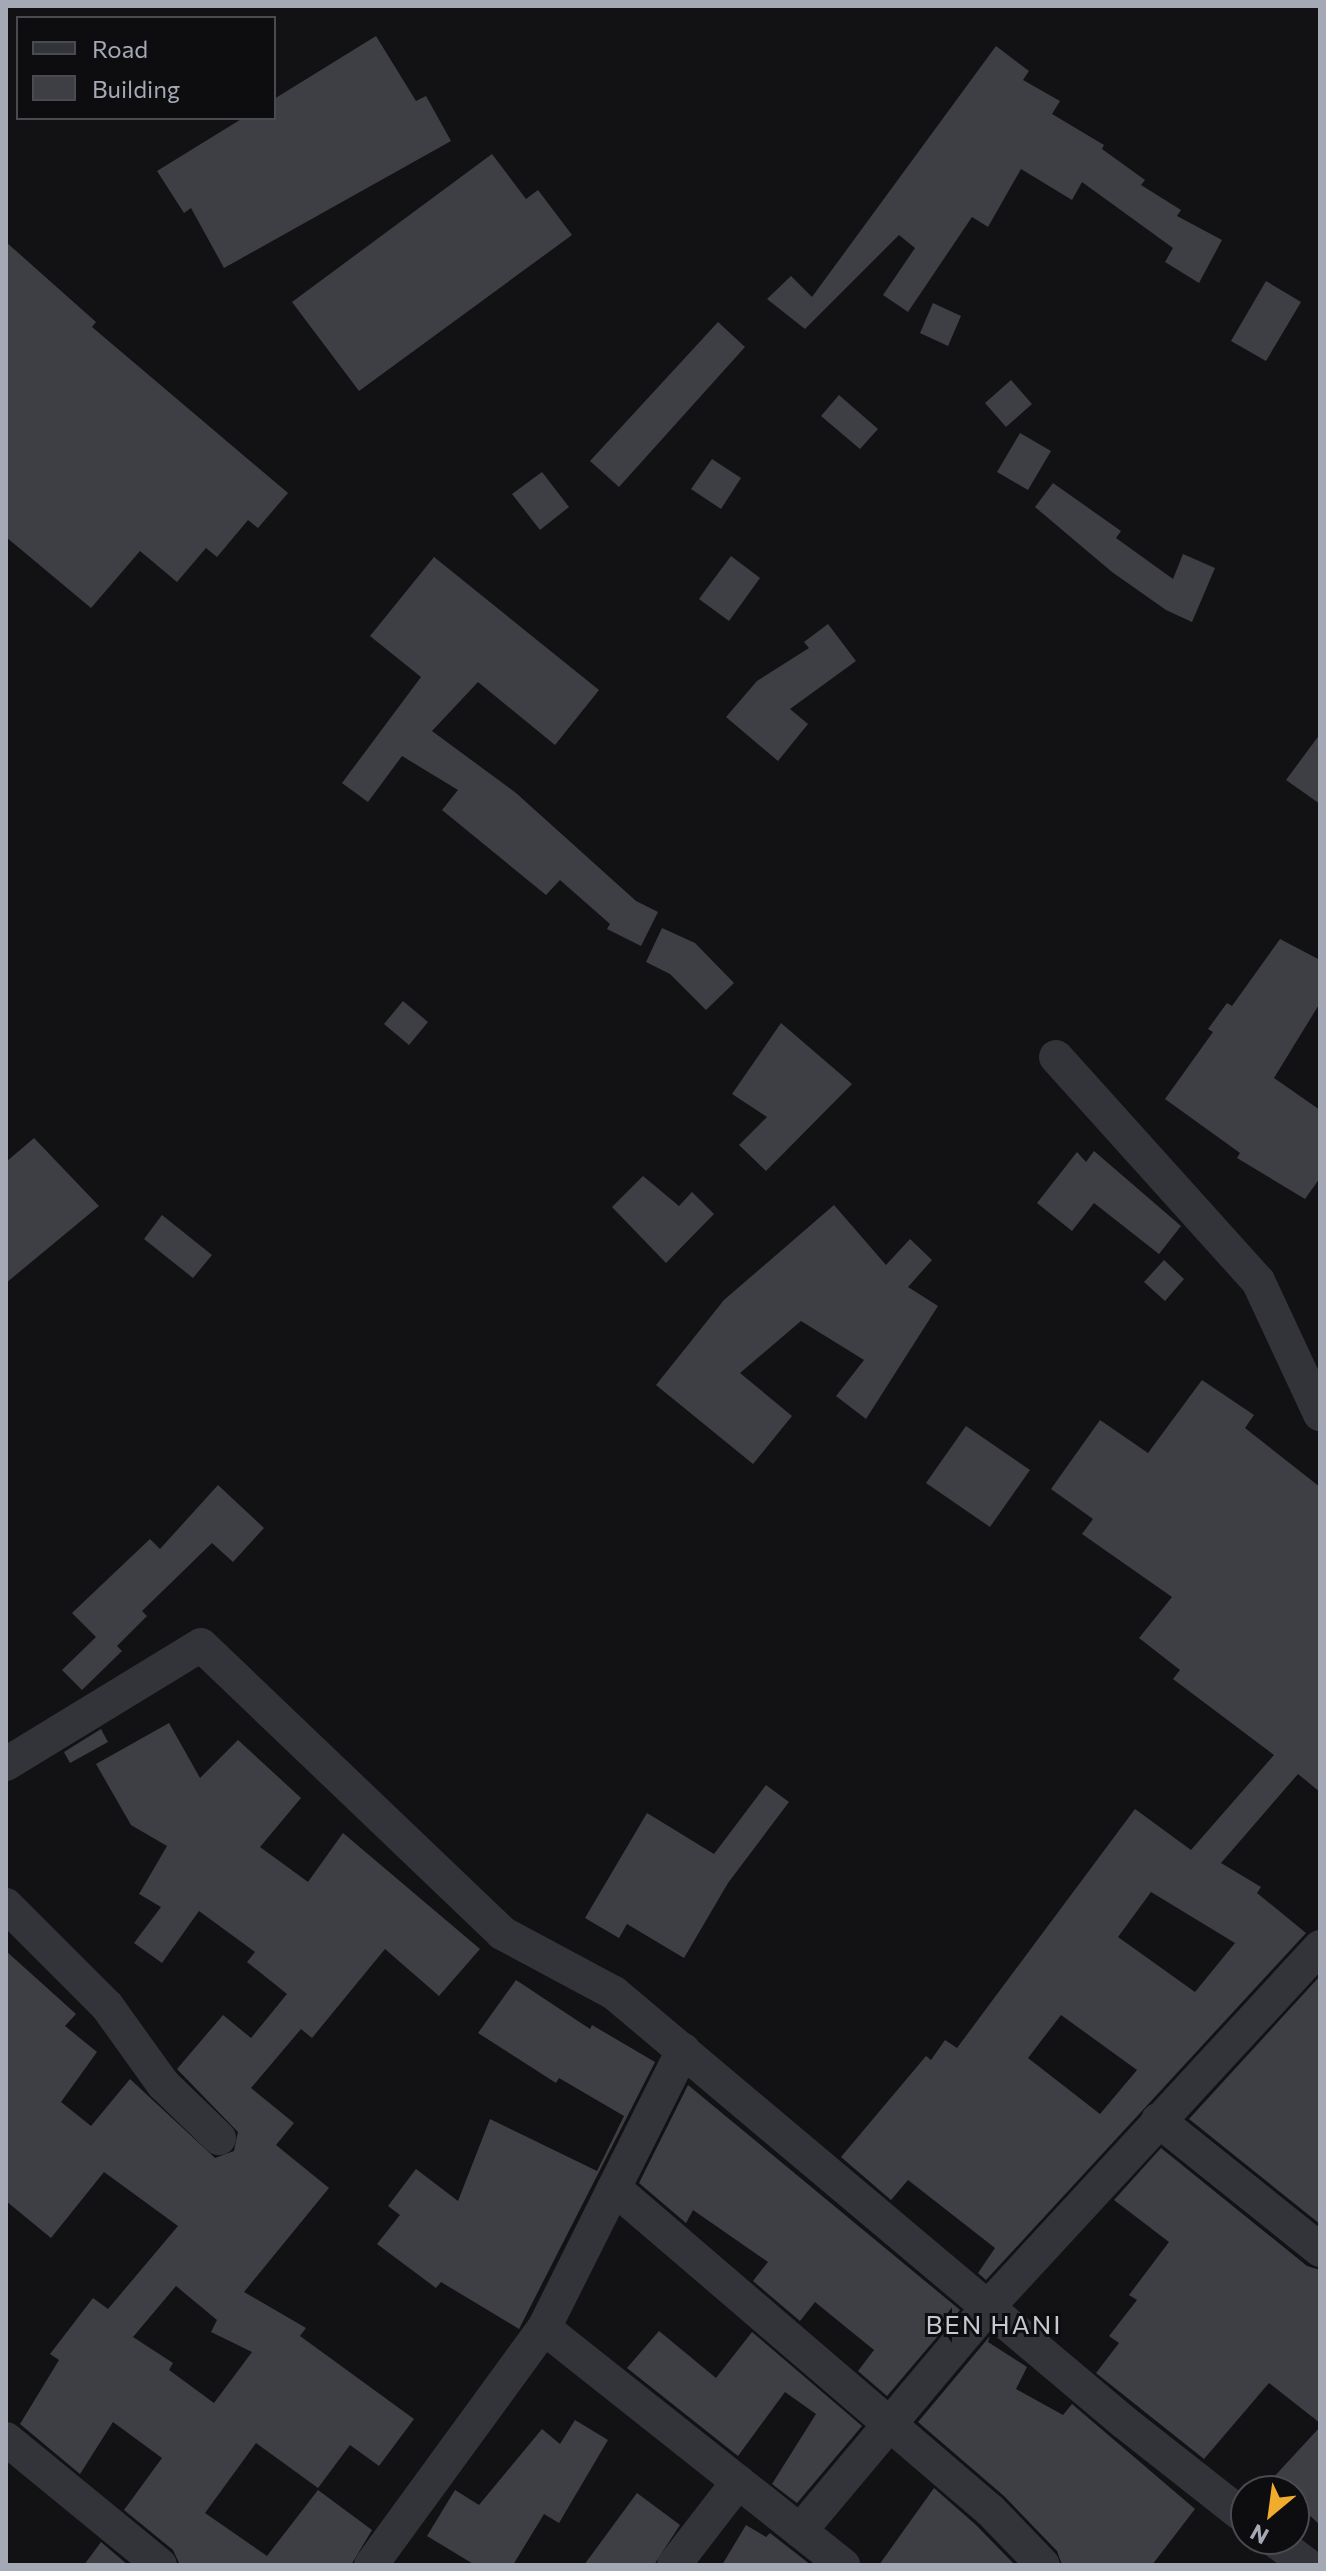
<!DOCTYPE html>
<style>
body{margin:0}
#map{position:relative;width:1326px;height:2571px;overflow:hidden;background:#121214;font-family:Commissioner,sans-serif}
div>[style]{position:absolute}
.building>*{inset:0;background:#3e3f44}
.street>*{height:34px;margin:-17px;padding:0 17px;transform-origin:17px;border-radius:17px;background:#333439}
span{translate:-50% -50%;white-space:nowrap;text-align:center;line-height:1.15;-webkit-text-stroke:6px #0d0d0f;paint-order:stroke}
.quarter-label{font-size:26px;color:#c5c8d1;letter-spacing:2px}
.frame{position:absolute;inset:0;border:8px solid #a4a9b5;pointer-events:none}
.legend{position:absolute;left:16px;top:16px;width:260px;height:104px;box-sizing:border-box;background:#0d0d0f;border:2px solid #494b51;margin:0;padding:10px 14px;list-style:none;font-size:24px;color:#a4a9b5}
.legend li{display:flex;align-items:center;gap:16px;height:40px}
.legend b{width:40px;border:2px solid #494b51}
.north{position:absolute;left:1230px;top:2475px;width:80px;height:80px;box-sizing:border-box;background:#0d0d0f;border:2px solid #494b51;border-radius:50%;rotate:209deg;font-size:22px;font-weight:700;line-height:32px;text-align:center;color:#a4a9b5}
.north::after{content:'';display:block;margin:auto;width:28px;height:36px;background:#f1ac2e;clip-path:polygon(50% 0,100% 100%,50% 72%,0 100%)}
</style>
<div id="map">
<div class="building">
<i style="clip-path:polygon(376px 36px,416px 101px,426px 96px,451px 141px,224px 268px,191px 208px,184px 213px,157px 171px,243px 118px,274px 118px,274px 99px)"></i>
<i style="clip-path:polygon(996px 46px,1029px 71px,1023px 80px,1060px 101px,1052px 114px,1104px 145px,1102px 149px,1145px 180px,1141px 185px,1181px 210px,1177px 216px,1222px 240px,1199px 283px,1165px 262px,1173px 248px,1082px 182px,1072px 200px,1021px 169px,988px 227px,972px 217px,908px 312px,883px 295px,915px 248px,899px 235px,805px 329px,767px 299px,791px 276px,812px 297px)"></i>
<i style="clip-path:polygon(492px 154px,526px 199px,538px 190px,572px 235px,359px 391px,292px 302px)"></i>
<i style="clip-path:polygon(6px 242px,96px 322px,92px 327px,288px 493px,258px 528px,248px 520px,217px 557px,206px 548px,177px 582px,140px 551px,91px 608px,6px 537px)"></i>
<i style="clip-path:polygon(1266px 281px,1301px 302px,1266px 361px,1231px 341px)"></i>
<i style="clip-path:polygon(933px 303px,961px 316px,948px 346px,920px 333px)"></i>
<i style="clip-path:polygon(718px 322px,745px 347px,619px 487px,590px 461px)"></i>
<i style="clip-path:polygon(1011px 380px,1032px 404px,1006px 427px,985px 403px)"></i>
<i style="clip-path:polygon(839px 395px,878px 429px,860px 449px,821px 416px)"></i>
<i style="clip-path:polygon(1020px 433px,1051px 451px,1028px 490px,997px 472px)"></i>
<i style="clip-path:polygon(712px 459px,741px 478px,721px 509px,691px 489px)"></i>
<i style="clip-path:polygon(542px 472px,569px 507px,540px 530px,512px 494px)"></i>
<i style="clip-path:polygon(1053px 483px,1121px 531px,1116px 538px,1173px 579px,1183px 554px,1215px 568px,1192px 622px,1166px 610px,1112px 572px,1035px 507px)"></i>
<i style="clip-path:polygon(731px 556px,760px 578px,729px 621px,699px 599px)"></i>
<i style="clip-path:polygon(434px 557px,599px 690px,555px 745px,478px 682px,432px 731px,516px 793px,636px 901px,658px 912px,641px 946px,607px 929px,610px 924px,560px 880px,546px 895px,442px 810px,458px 790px,402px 756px,368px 802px,342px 783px,421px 677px,370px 636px)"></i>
<i style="clip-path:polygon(828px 624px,856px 661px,790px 709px,808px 724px,778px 761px,726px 717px,757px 681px,809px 648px,804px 642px)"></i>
<i style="clip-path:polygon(1320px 734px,1320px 804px,1286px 780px)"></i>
<i style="clip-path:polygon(662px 928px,695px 943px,734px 983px,706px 1010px,670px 974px,646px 962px)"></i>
<i style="clip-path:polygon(1280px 939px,1320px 960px,1320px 1003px,1274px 1078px,1320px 1110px,1320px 1178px,1305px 1199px,1237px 1158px,1240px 1153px,1165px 1099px,1213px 1032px,1208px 1029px,1227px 1003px,1232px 1006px)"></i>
<i style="clip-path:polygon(403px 1001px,428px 1022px,409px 1045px,384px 1024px)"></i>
<i style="clip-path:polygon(781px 1023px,852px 1084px,766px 1171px,739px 1145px,767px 1117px,732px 1094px)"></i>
<i style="clip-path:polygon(34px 1138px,99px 1206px,6px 1283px,6px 1162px)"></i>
<i style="clip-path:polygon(1094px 1151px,1181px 1226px,1159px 1254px,1094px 1203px,1072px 1231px,1037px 1203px,1077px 1152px,1086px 1162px)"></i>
<i style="clip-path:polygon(643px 1176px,679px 1206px,692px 1192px,714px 1214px,666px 1263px,612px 1207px)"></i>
<i style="clip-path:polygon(834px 1205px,886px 1265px,910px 1239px,932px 1260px,908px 1287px,938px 1306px,866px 1419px,836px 1396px,864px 1360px,801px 1321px,740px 1373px,792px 1416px,753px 1464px,656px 1385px,724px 1300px)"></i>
<i style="clip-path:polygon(162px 1215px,212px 1255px,193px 1278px,144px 1239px)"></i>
<i style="clip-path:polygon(1164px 1260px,1184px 1279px,1165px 1301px,1144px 1282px)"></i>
<i style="clip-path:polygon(evenodd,1202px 1380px,1254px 1415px,1245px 1428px,1320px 1487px,1320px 1792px,1298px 1774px,1221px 1863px,1261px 1887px,1257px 1893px,1306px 1933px,986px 2280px,978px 2273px,995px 2248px,908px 2180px,891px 2200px,841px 2157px,926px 2056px,931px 2060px,945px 2040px,957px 2048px,1135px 1809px,1191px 1850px,1274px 1755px,1173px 1679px,1180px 1670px,1139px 1638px,1172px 1597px,1082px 1534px,1093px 1519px,1051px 1489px,1100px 1420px,1148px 1453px,1202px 1380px,1151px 1892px,1235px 1943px,1195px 1992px,1118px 1937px,1151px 1892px,1202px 1380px,1061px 2015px,1137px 2070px,1100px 2114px,1028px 2058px,1061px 2015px)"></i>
<i style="clip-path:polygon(966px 1426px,1030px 1470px,990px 1527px,926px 1483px)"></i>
<i style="clip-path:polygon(218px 1485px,264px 1528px,233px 1562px,212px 1543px,142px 1611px,147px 1616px,117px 1646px,122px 1651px,82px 1690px,62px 1670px,96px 1637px,72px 1613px,150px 1539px,160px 1549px)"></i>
<i style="clip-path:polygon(evenodd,169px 1723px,200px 1778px,238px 1740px,301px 1798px,260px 1847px,308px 1882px,343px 1833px,480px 1949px,439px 1996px,385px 1949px,312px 2038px,301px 2029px,251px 2088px,294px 2123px,276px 2145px,329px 2188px,244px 2292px,306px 2328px,300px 2336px,414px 2419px,379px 2466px,350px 2445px,318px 2488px,256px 2443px,205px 2513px,267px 2556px,318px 2490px,372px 2530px,351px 2565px,180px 2565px,173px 2550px,124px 2510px,162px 2458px,113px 2422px,80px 2474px,20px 2424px,59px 2360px,50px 2354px,93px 2298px,108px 2309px,178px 2226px,104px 2172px,51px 2238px,6px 2201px,6px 1951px,76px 2014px,65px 2026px,97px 2052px,61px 2102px,91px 2126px,130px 2079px,215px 2158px,234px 2151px,238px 2132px,177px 2069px,223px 2015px,251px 2038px,287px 1994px,247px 1962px,255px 1952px,199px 1911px,162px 1963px,134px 1943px,161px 1907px,139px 1894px,167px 1846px,131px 1825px,96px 1764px,169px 1723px,176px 2286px,217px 2320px,211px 2332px,252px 2352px,214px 2403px,169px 2370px,173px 2363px,133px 2337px,176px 2286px)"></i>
<i style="clip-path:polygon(101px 1729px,108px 1742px,70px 1763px,64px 1752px)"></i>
<i style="clip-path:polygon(766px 1785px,789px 1802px,728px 1883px,684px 1958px,627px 1924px,619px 1938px,585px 1918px,647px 1813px,714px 1854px)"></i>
<i style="clip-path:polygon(1320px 1976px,1320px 2224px,1189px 2119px)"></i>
<i style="clip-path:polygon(516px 1980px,590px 2029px,592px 2025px,655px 2062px,519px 2329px,441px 2282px,436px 2288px,377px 2244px,400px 2215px,388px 2206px,416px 2169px,458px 2201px,490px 2119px,597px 2171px,624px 2116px,559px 2078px,556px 2083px,478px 2033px)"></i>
<i style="clip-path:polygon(688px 2085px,960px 2310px,887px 2396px,858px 2371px,874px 2350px,815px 2302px,800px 2321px,753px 2281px,768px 2262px,693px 2210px,686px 2223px,639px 2183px)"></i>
<i style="clip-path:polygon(1161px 2148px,1307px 2266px,1320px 2270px,1320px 2423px,1269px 2383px,1204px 2459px,1096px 2373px,1119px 2343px,1109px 2336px,1137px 2300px,1129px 2295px,1169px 2242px,1114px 2200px)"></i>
<i style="clip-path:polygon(659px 2331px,716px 2378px,752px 2332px,862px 2426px,797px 2503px,772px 2484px,816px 2414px,785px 2392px,738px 2456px,627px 2368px)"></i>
<i style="clip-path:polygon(990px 2336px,988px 2342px,1027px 2367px,1016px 2389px,1063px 2415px,1072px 2404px,1195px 2509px,1152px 2565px,1062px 2565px,1057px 2551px,1004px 2496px,918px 2422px)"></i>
<i style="clip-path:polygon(575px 2420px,608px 2440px,559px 2523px,544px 2514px,513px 2565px,475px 2565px,427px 2536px,455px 2490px,479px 2505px,542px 2429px,560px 2444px)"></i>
<i style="clip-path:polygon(1320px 2427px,1320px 2525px,1294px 2501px,1294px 2491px,1283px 2491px,1271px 2480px)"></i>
<i style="clip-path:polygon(934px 2488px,976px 2525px,1015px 2565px,879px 2565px)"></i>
<i style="clip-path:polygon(637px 2493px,680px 2525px,654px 2565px,584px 2565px)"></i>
<i style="clip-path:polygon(746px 2525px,766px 2537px,770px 2533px,811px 2565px,722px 2565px)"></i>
<i style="clip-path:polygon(101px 2542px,128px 2565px,84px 2565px)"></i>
</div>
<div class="street">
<i style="left:1056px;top:1057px;width:302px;rotate:48deg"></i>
<i style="left:1258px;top:1281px;width:147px;rotate:65deg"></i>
<i style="left:6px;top:1764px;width:228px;rotate:-31.4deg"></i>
<i style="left:201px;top:1645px;width:417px;rotate:43.7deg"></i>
<i style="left:502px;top:1933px;width:127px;rotate:28.2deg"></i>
<i style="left:614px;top:1993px;width:666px;rotate:40.07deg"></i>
<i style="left:1124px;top:2422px;width:155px;rotate:38.2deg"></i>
<i style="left:6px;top:1905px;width:143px;rotate:45deg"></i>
<i style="left:107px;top:2006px;width:96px;rotate:54.3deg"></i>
<i style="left:163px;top:2084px;width:78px;rotate:44deg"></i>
<i style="left:1158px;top:2120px;width:208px;rotate:38.7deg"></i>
<i style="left:614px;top:2188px;width:495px;rotate:40.6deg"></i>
<i style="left:990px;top:2510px;width:76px;rotate:46.1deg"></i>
<i style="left:544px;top:2328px;width:382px;rotate:38.4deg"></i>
<i style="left:6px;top:2439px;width:199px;rotate:39.3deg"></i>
<i style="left:800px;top:2531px;width:292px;rotate:-50deg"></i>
<i style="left:988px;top:2307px;width:490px;rotate:-47.3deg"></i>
<i style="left:1273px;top:2539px;width:43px;rotate:37.4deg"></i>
<i style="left:371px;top:2565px;width:293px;rotate:-53.9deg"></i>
<i style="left:544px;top:2328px;width:311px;rotate:-63.4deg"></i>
<i style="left:674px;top:2565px;width:105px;rotate:-52.4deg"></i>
</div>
<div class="quarter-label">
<span style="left:994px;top:2324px">BEN HANI</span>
</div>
<div class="frame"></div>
<ul class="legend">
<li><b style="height:10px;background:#333439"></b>Road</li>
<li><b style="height:22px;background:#3e3f44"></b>Building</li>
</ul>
<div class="north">N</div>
</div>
